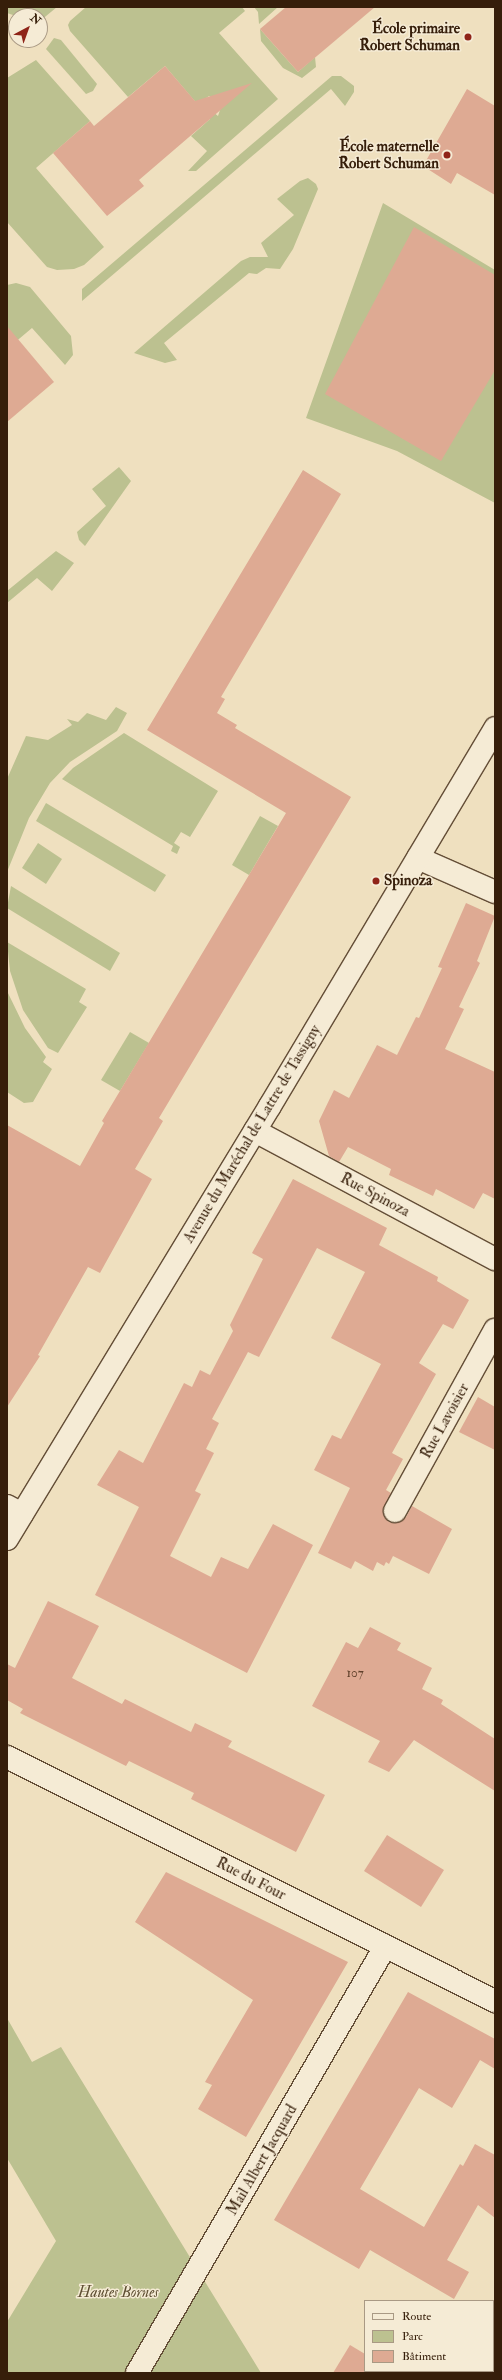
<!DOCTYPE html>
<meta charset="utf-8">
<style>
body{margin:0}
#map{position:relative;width:502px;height:2380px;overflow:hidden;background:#efe0bf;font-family:"IM FELL Double Pica",serif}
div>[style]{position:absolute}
.green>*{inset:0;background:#bcc190}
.building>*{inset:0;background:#deaa93}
.roads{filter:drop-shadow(1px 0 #644e37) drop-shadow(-1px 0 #644e37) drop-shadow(0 1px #644e37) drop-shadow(0 -1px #644e37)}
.pedestrian>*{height:22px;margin:-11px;padding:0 11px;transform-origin:11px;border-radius:11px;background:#f5ebd5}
.minor>*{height:22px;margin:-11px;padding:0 11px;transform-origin:11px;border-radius:11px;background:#f5ebd5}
.tertiary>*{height:22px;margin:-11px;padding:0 11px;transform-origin:11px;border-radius:11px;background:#f5ebd5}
.dots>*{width:11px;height:11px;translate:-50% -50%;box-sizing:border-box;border:2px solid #f5ebd5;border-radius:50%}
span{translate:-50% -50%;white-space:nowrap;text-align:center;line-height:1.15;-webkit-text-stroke:3px #f5ebd5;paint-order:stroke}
.number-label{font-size:13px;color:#60412c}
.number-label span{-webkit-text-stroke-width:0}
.poi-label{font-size:15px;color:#361e0a;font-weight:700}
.right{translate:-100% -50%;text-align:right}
.left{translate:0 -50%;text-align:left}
.street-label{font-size:15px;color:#361e0a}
.park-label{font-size:15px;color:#5e4f32;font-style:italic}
.frame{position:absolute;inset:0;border:8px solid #361e0a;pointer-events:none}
.legend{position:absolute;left:364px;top:2300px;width:130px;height:72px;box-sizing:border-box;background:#f5ebd5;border:1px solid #a99984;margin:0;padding:5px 7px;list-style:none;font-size:12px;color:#361e0a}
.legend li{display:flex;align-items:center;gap:8px;height:20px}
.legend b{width:20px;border:1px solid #a99984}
.north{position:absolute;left:8px;top:8px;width:40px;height:40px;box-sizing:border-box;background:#f5ebd5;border:1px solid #a99984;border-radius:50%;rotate:41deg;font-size:11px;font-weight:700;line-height:16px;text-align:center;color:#361e0a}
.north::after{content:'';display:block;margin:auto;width:14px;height:18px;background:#8f2418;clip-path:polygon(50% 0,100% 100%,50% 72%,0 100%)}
</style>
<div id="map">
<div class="green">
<i style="clip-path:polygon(7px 7px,57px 7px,40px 21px,40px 16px,16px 16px,7px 13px)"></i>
<i style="clip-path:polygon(evenodd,86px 7px,242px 7px,245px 11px,219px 33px,278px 99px,196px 171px,188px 171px,207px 151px,191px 136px,210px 119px,165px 66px,128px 97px,70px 31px,68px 25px,70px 21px,86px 7px,209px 96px,215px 99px,221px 107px,218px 116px,201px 102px,209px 96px)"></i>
<i style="clip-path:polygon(254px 7px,278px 7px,259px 24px,258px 12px)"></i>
<i style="clip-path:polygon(260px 29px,298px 72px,315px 57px,316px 67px,302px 78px,283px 68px,261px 41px)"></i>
<i style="clip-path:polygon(54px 38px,61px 40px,97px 84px,93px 91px,86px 94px,46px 49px)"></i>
<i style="clip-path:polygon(36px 60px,90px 121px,36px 168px,104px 247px,84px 265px,74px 269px,57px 270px,47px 267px,7px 222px,7px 78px)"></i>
<i style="clip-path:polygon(332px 76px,341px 76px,354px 86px,354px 92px,345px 106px,331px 89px,82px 301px,82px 289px)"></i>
<i style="clip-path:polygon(308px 178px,316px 184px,318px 189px,293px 249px,280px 269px,266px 268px,257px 274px,249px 273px,164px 343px,177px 360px,165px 363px,134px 353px,241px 261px,250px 257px,268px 257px,261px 243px,294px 215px,277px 199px,300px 181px)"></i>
<i style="clip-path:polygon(383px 203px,495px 270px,495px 503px,397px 451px,306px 418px)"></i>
<i style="clip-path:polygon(16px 283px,30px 287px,71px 336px,73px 355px,65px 365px,32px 328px,7px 349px,7px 285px)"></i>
<i style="clip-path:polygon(119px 467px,131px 481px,85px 546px,79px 540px,77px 532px,106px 506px,92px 489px)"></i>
<i style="clip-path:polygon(56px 551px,74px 563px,52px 591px,37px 578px,7px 603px,7px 591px)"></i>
<i style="clip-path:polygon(116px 707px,127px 713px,117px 731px,70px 762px,50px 783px,29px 818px,7px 872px,7px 779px,26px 736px,48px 740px,72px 725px,67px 719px,78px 722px,87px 713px,106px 720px)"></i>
<i style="clip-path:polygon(124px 733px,218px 791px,190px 837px,181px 832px,174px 843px,180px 847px,177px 854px,171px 851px,173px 846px,62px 779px,73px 768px)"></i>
<i style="clip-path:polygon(46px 803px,166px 875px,155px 892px,36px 821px)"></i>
<i style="clip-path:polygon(260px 816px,278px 826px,249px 875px,232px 865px)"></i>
<i style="clip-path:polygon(38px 843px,62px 859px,46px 884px,22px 868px)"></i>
<i style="clip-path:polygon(11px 886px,120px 953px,110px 971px,7px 908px)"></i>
<i style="clip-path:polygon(7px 942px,86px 989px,79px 1002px,87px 1007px,58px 1053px,48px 1048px,23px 1010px,10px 971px)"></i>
<i style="clip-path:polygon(7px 991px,25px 1028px,46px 1057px,43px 1062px,52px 1069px,33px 1102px,24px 1103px,7px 1092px)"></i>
<i style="clip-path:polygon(130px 1032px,149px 1043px,120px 1091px,101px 1080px)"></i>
<i style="clip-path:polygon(7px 2018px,32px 2062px,61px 2047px,261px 2373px,7px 2373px,7px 2322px,56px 2241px,7px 2158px)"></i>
</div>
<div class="building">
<i style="clip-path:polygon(286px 7px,375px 7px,298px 72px,260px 29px)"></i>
<i style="clip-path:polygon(165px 66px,195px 101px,252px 83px,139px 180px,144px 186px,107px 216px,53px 153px,90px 121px,94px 126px)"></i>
<i style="clip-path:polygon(467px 89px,495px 106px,495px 195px,457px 173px,451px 184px,423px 166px)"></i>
<i style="clip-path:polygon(414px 227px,495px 275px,495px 370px,441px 461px,325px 394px)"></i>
<i style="clip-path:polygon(7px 326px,54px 382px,7px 422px)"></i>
<i style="clip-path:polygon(303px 470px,341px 494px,221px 697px,225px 699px,217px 713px,237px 725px,235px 728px,351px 797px,159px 1118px,163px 1121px,135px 1169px,152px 1179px,100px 1273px,88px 1267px,38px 1355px,40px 1356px,7px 1407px,7px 1125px,80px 1166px,104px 1123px,102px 1121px,286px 813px,147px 730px)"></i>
<i style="clip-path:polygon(466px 903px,495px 916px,477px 961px,480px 963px,459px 1007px,464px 1009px,445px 1049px,495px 1072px,495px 1199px,483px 1193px,474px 1209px,436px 1189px,433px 1196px,389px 1175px,391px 1169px,348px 1147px,339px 1162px,329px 1156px,319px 1121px,334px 1090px,349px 1098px,377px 1045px,397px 1055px,416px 1017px,419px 1018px,442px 968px,438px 967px)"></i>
<i style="clip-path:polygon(293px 1179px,387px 1228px,379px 1245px,438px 1277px,437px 1281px,469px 1300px,453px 1329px,443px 1324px,419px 1363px,436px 1374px,392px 1453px,403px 1459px,386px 1490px,391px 1493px,383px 1511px,389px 1522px,396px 1523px,406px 1517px,412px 1506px,452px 1529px,429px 1574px,393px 1556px,389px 1564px,386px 1562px,384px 1566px,377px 1562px,373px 1571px,355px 1561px,351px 1569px,318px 1553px,350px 1488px,314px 1470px,332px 1435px,341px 1439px,381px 1364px,331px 1338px,365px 1272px,317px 1248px,259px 1357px,248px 1352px,212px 1419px,219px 1423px,206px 1449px,214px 1453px,195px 1491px,201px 1494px,170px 1556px,211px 1577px,221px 1557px,248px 1569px,273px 1524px,313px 1545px,247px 1673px,95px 1595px,139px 1507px,97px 1485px,119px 1450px,143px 1463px,184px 1383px,192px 1387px,200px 1370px,210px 1375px,233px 1331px,230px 1325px,263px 1259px,252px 1253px)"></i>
<i style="clip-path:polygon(478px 1397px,495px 1407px,495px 1450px,459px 1432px)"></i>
<i style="clip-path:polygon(48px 1601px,99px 1626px,72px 1678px,122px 1704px,125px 1699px,191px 1732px,195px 1723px,232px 1741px,228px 1747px,325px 1795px,296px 1852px,191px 1799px,194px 1793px,129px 1761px,126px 1766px,20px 1713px,23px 1709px,7px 1700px,7px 1664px,15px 1668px)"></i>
<i style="clip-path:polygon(370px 1627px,401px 1643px,397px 1650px,432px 1668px,422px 1689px,443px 1700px,441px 1704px,495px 1739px,495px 1791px,414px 1740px,389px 1772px,368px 1762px,380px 1741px,312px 1706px,346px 1642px,358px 1648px)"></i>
<i style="clip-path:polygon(387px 1835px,444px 1870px,421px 1907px,364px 1871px)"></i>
<i style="clip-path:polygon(166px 1872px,348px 1962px,246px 2137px,198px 2109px,212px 2085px,205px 2082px,253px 2000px,135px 1922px)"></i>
<i style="clip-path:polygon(408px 1992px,495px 2039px,495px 2069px,480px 2060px,452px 2108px,419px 2088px,360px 2189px,424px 2227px,460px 2164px,463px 2166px,475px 2144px,495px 2155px,495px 2218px,478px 2205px,447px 2260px,469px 2272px,454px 2299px,370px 2250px,359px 2269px,274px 2220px)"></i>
<i style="clip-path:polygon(350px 2345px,365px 2354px,365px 2373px,333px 2373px)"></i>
</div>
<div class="roads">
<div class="pedestrian">
<i style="left:137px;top:2373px;width:494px;rotate:-59.8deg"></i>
</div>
<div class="minor">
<i style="left:418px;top:858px;width:84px;rotate:23.8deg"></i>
<i style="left:255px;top:1131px;width:272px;rotate:28.1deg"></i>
<i style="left:7px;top:1506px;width:17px;rotate:28deg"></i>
<i style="left:395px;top:1511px;width:207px;rotate:-61.1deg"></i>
<i style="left:7px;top:1757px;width:546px;rotate:26.57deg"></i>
</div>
<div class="tertiary">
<i style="left:7px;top:1539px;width:507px;rotate:-58.73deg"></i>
<i style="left:270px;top:1106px;width:440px;rotate:-59.2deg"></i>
</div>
</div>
<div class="dots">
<i style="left:468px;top:37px;background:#8f2418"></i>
<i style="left:447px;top:155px;background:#8f2418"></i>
<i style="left:376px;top:881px;background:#8f2418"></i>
</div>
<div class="number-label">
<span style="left:355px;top:1673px">107</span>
</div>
<div class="poi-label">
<span class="right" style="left:460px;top:37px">École primaire<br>Robert Schuman</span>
<span class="right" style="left:439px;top:155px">École maternelle<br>Robert Schuman</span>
<span class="left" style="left:384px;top:881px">Spinoza</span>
</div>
<div class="street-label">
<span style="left:252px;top:1134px;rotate:-59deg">Avenue du Maréchal de Lattre de Tassigny</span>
<span style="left:375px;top:1195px;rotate:28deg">Rue Spinoza</span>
<span style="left:445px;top:1421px;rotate:-61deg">Rue Lavoisier</span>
<span style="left:251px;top:1879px;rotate:27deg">Rue du Four</span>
<span style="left:262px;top:2160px;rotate:-60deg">Mail Albert Jacquard</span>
</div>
<div class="park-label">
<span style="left:118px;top:2293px">Hautes Bornes</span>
</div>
<div class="frame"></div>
<ul class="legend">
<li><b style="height:5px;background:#f5ebd5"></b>Route</li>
<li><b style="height:11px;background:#bcc190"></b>Parc</li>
<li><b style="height:11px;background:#deaa93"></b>Bâtiment</li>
</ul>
<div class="north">N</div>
</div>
